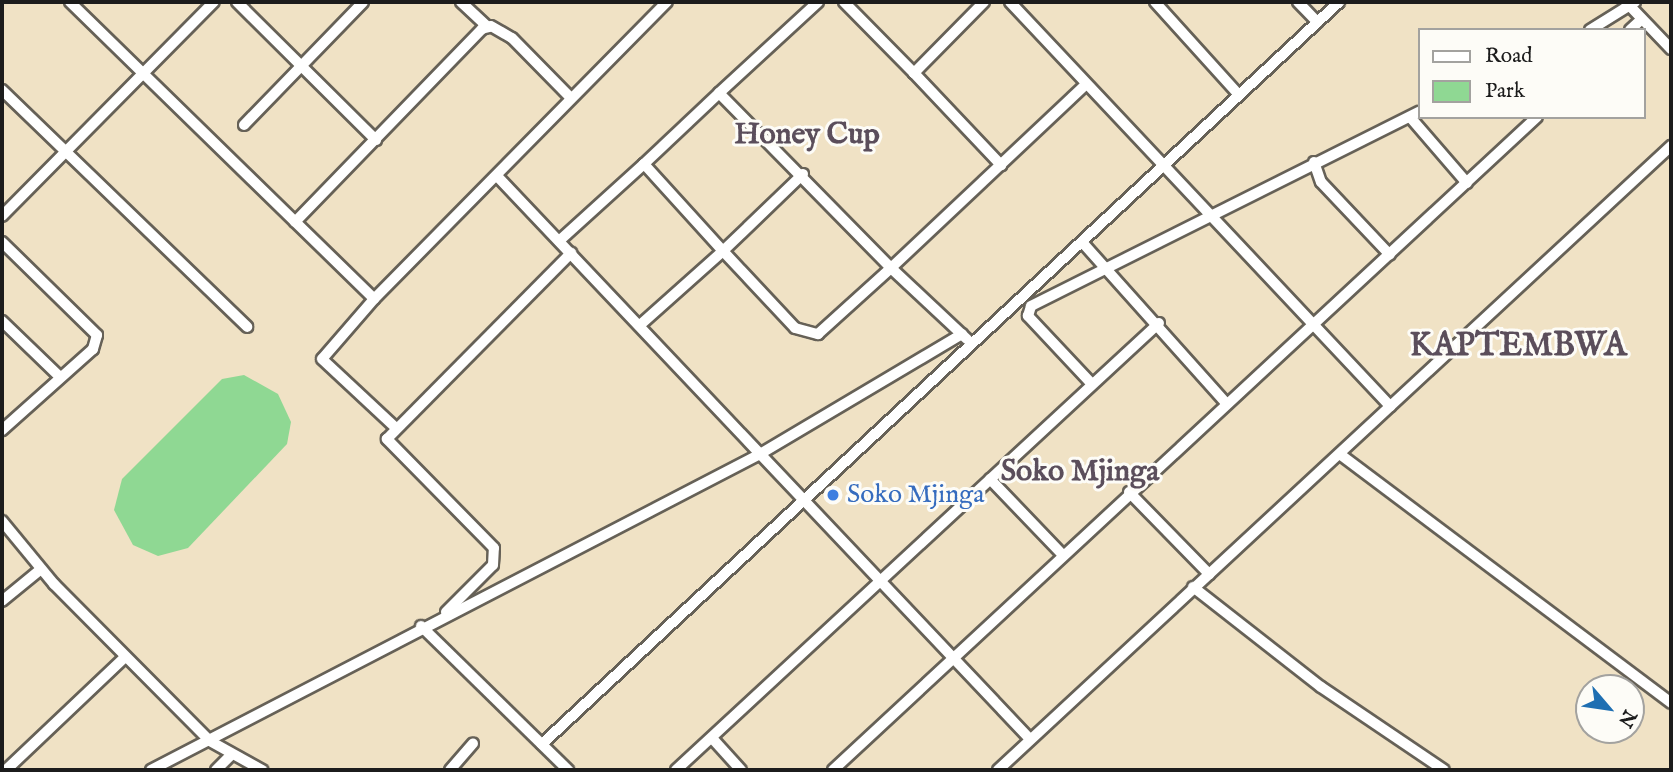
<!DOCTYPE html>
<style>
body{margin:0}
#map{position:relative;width:1673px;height:772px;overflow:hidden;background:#f0e2c5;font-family:"IM FELL English",serif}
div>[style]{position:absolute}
.green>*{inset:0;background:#8fd893}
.roads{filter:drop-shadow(2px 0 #666157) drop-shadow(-2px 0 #666157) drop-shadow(0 2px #666157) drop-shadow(0 -2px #666157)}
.minor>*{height:10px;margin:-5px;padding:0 5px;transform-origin:5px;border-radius:5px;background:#fff}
.dots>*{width:19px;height:19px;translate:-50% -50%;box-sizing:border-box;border:4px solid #fdfcf7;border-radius:50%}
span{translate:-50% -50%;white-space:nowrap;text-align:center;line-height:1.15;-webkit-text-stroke:6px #fdfcf7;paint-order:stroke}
.shop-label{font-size:26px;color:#366cbe}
.left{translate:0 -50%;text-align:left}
.quarter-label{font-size:30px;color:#5b4e5b;font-weight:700}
.district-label{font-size:33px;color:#5b4e5b;font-weight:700}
.frame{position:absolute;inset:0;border:4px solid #1c1c1c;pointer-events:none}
.legend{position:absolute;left:1418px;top:28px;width:228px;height:91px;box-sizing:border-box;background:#fdfcf7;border:2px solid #a3a29f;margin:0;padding:9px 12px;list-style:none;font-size:21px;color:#1c1c1c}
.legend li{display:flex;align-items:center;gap:14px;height:35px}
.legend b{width:35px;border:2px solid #a3a29f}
.north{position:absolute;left:1575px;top:674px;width:70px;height:70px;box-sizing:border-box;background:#fdfcf7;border:2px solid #a3a29f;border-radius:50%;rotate:119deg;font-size:19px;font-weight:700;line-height:28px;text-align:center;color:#1c1c1c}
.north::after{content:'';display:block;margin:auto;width:24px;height:32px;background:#1f6fb2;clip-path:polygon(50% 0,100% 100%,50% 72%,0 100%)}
</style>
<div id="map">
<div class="green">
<i style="clip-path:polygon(244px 375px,278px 394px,291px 422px,287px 444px,188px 548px,158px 556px,133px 545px,114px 510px,122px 479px,222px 379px)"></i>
</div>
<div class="roads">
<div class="minor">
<i style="left:70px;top:2px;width:425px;rotate:44.3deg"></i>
<i style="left:374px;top:299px;width:417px;rotate:-45.4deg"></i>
<i style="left:237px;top:2px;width:196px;rotate:44.8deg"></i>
<i style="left:461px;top:2px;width:37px;rotate:43deg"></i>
<i style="left:818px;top:2px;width:134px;rotate:137.4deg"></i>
<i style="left:719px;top:93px;width:245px;rotate:45.5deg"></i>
<i style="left:891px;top:268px;width:265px;rotate:-43.3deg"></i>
<i style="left:844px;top:2px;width:100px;rotate:45.4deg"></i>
<i style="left:984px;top:2px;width:100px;rotate:134.6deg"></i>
<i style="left:914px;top:73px;width:127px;rotate:46.6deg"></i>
<i style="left:1010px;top:2px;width:555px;rotate:46.75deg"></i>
<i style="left:1155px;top:2px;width:125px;rotate:47.9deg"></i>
<i style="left:1298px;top:2px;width:28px;rotate:46deg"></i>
<i style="left:1626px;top:2px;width:65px;rotate:46.2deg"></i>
<i style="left:1590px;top:30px;width:53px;rotate:-31.9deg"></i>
<i style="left:1630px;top:30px;width:16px;rotate:-43deg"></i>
<i style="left:2px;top:90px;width:341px;rotate:44deg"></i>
<i style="left:1410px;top:117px;width:87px;rotate:49.2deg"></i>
<i style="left:244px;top:125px;width:171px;rotate:-45.9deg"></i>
<i style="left:1314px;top:162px;width:21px;rotate:71deg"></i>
<i style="left:1321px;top:182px;width:100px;rotate:46.6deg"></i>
<i style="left:644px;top:164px;width:103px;rotate:-43.4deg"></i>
<i style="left:803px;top:174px;width:111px;rotate:136.1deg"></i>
<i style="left:723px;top:251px;width:105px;rotate:46.9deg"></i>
<i style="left:795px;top:328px;width:24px;rotate:15deg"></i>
<i style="left:818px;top:334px;width:98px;rotate:-42.1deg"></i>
<i style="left:891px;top:268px;width:104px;rotate:43.1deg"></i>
<i style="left:497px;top:176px;width:775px;rotate:46.57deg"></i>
<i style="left:2px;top:216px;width:301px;rotate:-45.3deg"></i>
<i style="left:295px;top:222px;width:269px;rotate:-45.9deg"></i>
<i style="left:482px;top:29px;width:9px;rotate:-18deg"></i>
<i style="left:491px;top:26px;width:24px;rotate:30deg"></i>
<i style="left:512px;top:38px;width:83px;rotate:45.5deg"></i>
<i style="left:559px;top:241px;width:115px;rotate:-42.2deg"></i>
<i style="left:644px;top:164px;width:118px;rotate:47.8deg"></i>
<i style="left:723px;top:251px;width:110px;rotate:138.3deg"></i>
<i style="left:2px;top:242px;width:133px;rotate:44.4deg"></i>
<i style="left:97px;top:335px;width:15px;rotate:106deg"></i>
<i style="left:93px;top:349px;width:122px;rotate:138.3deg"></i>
<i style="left:1082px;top:242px;width:216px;rotate:48.2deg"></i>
<i style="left:374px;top:299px;width:79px;rotate:130.9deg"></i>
<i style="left:322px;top:359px;width:100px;rotate:43deg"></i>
<i style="left:2px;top:321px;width:79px;rotate:44deg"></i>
<i style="left:1090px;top:382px;width:91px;rotate:-133.2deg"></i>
<i style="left:1028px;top:316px;width:10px;rotate:-73deg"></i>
<i style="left:1031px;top:306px;width:434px;rotate:-26.6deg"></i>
<i style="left:1341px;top:455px;width:413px;rotate:36.9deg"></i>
<i style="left:990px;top:479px;width:103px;rotate:46.2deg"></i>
<i style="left:1129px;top:492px;width:115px;rotate:45.7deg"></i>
<i style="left:2px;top:521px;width:82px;rotate:50.5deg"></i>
<i style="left:54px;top:584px;width:221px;rotate:45.2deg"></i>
<i style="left:210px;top:741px;width:60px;rotate:29.1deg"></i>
<i style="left:1193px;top:587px;width:162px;rotate:38deg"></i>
<i style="left:1321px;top:687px;width:148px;rotate:34deg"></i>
<i style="left:2px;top:601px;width:50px;rotate:-39.4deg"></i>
<i style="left:446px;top:612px;width:66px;rotate:-45deg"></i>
<i style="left:493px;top:565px;width:17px;rotate:-87deg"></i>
<i style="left:494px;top:548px;width:153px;rotate:-134.5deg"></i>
<i style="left:387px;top:439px;width:262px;rotate:-45.3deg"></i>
<i style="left:421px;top:626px;width:206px;rotate:44.4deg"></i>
<i style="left:712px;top:738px;width:43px;rotate:47.8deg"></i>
<i style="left:542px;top:744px;width:1089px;rotate:-42.95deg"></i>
<i style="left:6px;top:770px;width:164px;rotate:-43.5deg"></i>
<i style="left:151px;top:770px;width:686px;rotate:-27.42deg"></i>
<i style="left:760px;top:454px;width:235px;rotate:-30.7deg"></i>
<i style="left:216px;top:770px;width:20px;rotate:-45deg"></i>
<i style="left:450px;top:770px;width:35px;rotate:-49deg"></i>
<i style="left:676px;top:770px;width:658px;rotate:-42.78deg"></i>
<i style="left:833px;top:770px;width:960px;rotate:-42.85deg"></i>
<i style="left:998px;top:770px;width:918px;rotate:-42.84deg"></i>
</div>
</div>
<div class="dots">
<i style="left:833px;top:495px;background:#3f7fe0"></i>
</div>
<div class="shop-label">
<span class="left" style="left:847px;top:495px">Soko Mjinga</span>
</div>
<div class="quarter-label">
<span style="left:807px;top:135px">Honey Cup</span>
<span style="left:1080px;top:472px">Soko Mjinga</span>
</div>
<div class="district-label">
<span style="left:1518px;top:347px">KAPTEMBWA</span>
</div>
<div class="frame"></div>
<ul class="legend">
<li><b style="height:9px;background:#fff"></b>Road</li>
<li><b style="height:19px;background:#8fd893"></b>Park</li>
</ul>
<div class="north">N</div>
</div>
